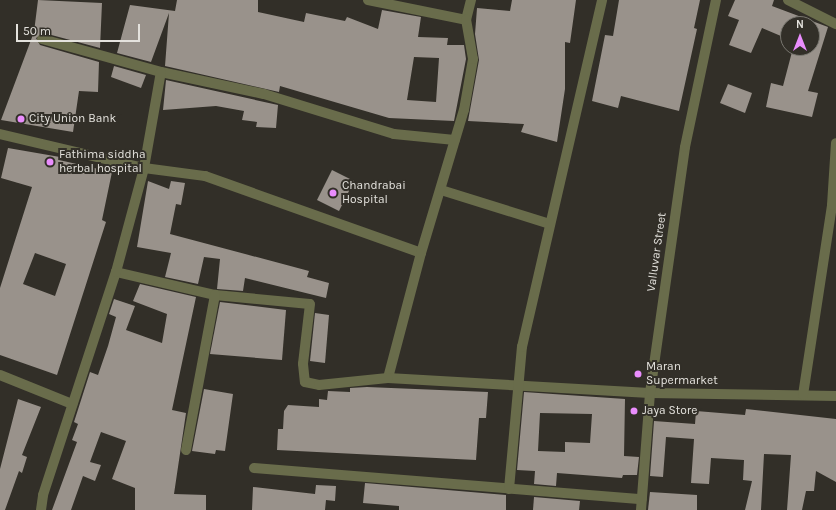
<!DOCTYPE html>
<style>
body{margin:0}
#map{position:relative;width:836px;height:510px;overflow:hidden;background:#322f28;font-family:Karla,sans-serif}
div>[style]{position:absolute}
.building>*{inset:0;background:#99928b}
.minor>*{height:10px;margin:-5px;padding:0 5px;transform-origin:5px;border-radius:5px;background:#696c4b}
.dots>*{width:11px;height:11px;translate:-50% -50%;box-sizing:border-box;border:2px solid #322f28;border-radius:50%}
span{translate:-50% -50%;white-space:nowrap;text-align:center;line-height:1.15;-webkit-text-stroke:4px #322f28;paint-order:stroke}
.poi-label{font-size:12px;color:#e4e2dd}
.left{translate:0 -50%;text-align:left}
.street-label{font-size:12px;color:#e4e2dd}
.north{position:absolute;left:780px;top:16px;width:40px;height:40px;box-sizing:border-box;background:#322f28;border:1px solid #797770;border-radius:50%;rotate:0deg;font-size:11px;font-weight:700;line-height:16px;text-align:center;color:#e4e2dd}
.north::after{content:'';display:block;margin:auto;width:14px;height:18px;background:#ea8dfd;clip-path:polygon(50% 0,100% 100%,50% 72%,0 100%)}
.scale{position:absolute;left:16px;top:24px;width:124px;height:18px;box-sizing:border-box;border:2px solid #e4e2dd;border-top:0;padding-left:5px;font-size:12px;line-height:14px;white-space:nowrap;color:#e4e2dd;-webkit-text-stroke:3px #322f28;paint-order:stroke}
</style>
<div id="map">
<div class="building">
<i style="clip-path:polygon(38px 0,102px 3px,100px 48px,44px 33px,36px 38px,40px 45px,99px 62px,98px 92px,79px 91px,73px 132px,1px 120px,34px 32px)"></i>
<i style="clip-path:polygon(evenodd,177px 0,258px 0,258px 12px,304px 22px,306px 13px,345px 21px,347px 17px,378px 29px,382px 10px,421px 17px,418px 37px,448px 38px,447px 45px,464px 45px,466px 59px,454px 121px,389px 118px,280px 86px,279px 92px,165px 66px,169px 13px,151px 62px,117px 53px,130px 5px,175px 11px,177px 0,414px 57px,439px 58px,436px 102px,407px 100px,414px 57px)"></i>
<i style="clip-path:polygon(512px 0,576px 0,570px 43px,565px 42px,565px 89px,557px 142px,521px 132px,524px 124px,468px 121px,479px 60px,475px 34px,477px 8px,510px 11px)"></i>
<i style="clip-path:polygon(619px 0,700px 0,694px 28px,697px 29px,679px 111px,621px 96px,618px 108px,592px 101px,605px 35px,613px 36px)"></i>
<i style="clip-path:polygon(735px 0,774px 0,772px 6px,828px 27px,808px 91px,818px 93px,812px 117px,766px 107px,771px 83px,783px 86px,793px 48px,812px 48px,812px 24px,788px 24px,788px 39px,762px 28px,751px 53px,729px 45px,739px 20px,728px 16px)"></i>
<i style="clip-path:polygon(114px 66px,146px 75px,141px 88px,111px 77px)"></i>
<i style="clip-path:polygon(166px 80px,278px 105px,276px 128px,256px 127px,257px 122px,242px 120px,244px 111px,216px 106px,163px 110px)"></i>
<i style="clip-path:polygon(728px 84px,752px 93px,745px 113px,720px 103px)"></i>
<i style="clip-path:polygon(evenodd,8px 148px,60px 157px,59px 160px,112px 172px,102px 220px,106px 222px,57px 375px,0 355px,0 288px,32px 187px,1px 178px,8px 148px,35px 253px,66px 264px,55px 296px,23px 284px,35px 253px)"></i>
<i style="clip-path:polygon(332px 170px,354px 181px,339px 211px,317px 200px)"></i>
<i style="clip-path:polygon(148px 181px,169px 189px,171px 181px,185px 183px,181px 205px,176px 204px,170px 234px,309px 271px,307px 277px,329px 283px,326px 298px,245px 278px,243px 291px,217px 289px,220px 259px,204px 257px,198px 284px,165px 277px,171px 253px,137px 247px)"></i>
<i style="clip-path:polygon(140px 284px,196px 297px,172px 410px,186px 413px,174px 494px,206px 495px,206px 510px,135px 510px,135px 488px,112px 479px,126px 441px,101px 432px,90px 462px,101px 465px,95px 481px,83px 476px,71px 510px,52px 510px,77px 442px,72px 440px,78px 424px,74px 422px,90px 372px,98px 375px,108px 346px,116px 317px,109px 314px,114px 299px,135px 306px,126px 330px,162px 343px,167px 314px,133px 301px)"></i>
<i style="clip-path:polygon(220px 302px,286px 310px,282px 360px,210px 354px)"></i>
<i style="clip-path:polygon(315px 313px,329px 315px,325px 363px,310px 361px)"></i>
<i style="clip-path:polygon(367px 387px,488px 392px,486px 418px,479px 418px,476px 460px,277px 450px,278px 429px,283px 429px,284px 411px,288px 405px,319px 407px,319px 399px,327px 400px,328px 391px,350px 392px,350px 388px)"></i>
<i style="clip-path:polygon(204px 389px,233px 394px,225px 451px,216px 450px,215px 454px,192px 451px)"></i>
<i style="clip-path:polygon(evenodd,524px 392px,625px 399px,624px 456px,639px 457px,637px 475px,623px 475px,622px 478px,557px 473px,556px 486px,534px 484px,535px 471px,517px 470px,524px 392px,540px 413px,592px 414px,590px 443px,565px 442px,565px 452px,538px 451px,540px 413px)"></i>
<i style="clip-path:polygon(18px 399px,41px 407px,22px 455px,27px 457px,22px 473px,19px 471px,5px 510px,0 510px,0 469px)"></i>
<i style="clip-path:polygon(746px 409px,836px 419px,836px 482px,816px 471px,814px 491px,806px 491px,802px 510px,787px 510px,791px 455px,764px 454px,761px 510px,745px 510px,752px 481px,743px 480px,744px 460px,711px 458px,709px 484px,691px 483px,694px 439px,666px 437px,663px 477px,650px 476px,654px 421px,695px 424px,696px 411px,745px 415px)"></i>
<i style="clip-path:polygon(365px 483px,506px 495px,506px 510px,399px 510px,399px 506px,363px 503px)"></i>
<i style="clip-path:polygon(316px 485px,336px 486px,335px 501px,326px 500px,325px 510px,252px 510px,253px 487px,315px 494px)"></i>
<i style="clip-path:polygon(650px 492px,697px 495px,697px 510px,648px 510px)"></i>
<i style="clip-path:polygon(534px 497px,580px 501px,579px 510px,533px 510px)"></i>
</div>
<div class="minor">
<i style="left:368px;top:0;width:100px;rotate:11.5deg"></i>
<i style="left:466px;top:20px;width:21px;rotate:-76deg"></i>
<i style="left:788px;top:0;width:54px;rotate:26.6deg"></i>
<i style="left:42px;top:39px;width:123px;rotate:15.5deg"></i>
<i style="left:161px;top:72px;width:105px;rotate:12.1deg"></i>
<i style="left:264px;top:94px;width:136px;rotate:17.1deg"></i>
<i style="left:394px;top:134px;width:61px;rotate:5.6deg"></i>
<i style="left:0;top:134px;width:148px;rotate:13.3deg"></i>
<i style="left:144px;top:168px;width:62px;rotate:7.5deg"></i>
<i style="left:205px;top:176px;width:229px;rotate:19.6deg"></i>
<i style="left:421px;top:253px;width:129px;rotate:104.8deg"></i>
<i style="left:388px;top:378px;width:262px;rotate:3.3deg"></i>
<i style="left:650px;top:393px;width:186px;rotate:0.9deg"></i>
<i style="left:441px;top:190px;width:114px;rotate:17.3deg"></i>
<i style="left:421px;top:253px;width:149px;rotate:-73.3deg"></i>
<i style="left:464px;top:110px;width:52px;rotate:-80deg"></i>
<i style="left:473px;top:59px;width:40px;rotate:-100deg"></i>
<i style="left:116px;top:272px;width:102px;rotate:13.1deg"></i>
<i style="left:215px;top:295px;width:95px;rotate:5.4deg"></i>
<i style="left:310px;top:304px;width:60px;rotate:96.7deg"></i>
<i style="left:303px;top:364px;width:18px;rotate:84deg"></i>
<i style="left:305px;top:382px;width:14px;rotate:12deg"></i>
<i style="left:319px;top:385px;width:69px;rotate:-5.8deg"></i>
<i style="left:0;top:375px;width:78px;rotate:21.9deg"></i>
<i style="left:803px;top:395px;width:192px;rotate:-81.3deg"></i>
<i style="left:832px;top:205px;width:62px;rotate:-86.3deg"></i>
<i style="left:186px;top:450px;width:158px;rotate:-79.4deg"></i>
<i style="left:254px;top:468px;width:389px;rotate:4.6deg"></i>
<i style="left:509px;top:489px;width:143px;rotate:-84.8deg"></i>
<i style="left:522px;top:347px;width:356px;rotate:-77deg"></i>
<i style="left:41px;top:510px;width:15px;rotate:-82deg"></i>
<i style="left:43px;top:495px;width:235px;rotate:-71.9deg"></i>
<i style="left:116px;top:272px;width:108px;rotate:-74.9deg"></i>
<i style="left:144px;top:168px;width:97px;rotate:-80deg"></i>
<i style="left:641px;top:510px;width:117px;rotate:-85.6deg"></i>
<i style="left:650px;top:393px;width:248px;rotate:-81.9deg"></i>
<i style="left:685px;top:147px;width:150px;rotate:-78.1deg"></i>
</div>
<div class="dots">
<i style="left:21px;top:119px;background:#ea8dfd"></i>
<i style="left:50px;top:162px;background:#ea8dfd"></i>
<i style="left:333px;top:193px;background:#ea8dfd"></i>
<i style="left:638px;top:374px;background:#ea8dfd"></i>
<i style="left:634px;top:411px;background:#ea8dfd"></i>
</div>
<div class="poi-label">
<span class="left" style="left:29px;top:119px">City Union Bank</span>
<span class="left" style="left:59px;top:162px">Fathima siddha<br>herbal hospital</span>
<span class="left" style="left:342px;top:193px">Chandrabai<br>Hospital</span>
<span class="left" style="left:646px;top:374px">Maran<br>Supermarket</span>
<span class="left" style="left:642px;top:411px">Jaya Store</span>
</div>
<div class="street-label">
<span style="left:657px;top:252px;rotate:-82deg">Valluvar Street</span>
</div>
<div class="north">N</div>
<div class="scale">50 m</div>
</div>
